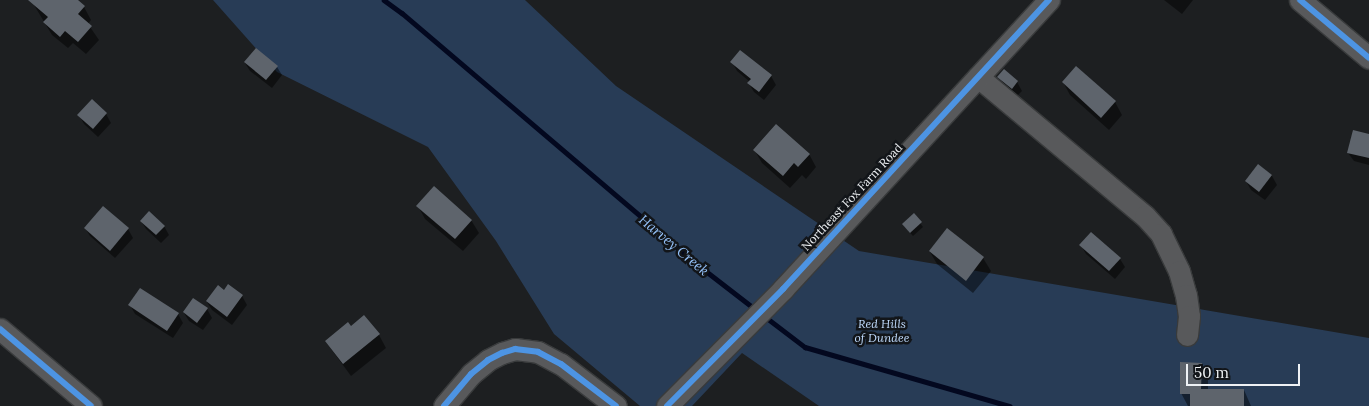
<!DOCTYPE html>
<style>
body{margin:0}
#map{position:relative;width:1369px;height:406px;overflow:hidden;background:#1d1f21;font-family:Lora,serif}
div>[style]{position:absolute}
.green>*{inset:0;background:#283c56}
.shadow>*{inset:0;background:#0007}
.stream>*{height:4.5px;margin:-2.25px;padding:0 2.25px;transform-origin:2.25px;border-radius:2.25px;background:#03081f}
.building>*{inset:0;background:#5e646c}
.roads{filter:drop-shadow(1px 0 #393b3c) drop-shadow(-1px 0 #393b3c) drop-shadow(0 1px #393b3c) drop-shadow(0 -1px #393b3c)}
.minor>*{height:21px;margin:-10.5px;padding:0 10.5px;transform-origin:10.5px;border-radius:10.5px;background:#58595b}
.cycleway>*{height:6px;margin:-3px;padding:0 3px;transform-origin:3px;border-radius:3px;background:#4d94e3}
span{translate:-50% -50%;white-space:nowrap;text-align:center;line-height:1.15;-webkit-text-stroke:5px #121519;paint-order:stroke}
.street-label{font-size:12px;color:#eef1f4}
.park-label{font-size:12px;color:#bfdafc;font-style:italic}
.water-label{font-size:14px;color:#94c1f8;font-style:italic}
.scale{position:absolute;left:1186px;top:364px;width:114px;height:22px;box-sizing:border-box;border:2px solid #eef1f4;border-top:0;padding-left:6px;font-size:15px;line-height:18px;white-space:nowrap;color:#eef1f4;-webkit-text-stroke:4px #121519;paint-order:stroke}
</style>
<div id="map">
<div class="green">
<i style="clip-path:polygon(213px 0,525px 0,616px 86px,859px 251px,1369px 338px,1369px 406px,819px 406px,742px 353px,692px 406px,640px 406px,554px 334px,496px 241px,428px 147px,277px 72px)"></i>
</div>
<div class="shadow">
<i style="clip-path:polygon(38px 0,76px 0,84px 7px,91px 20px,88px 24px,99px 40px,86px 54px,73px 43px,68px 48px,52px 35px,34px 5px)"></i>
<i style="clip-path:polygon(1164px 0,1193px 0,1182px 14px)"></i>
<i style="clip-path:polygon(732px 62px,771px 76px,776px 85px,764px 100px,754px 92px,749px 84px,750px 82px,737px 71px)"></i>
<i style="clip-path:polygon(245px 63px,277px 67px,282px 75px,272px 88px,250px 71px)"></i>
<i style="clip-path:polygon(999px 77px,1017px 82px,1022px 91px,1017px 96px,1004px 86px)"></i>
<i style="clip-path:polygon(1063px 82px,1115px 102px,1122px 115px,1109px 130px,1070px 95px)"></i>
<i style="clip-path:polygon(106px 114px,111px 123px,98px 137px,84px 124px,79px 115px)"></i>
<i style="clip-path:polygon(1369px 135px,1369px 165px,1354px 161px,1348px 153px)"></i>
<i style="clip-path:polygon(755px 151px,809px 154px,816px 167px,806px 179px,802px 175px,790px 188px,762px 163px)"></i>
<i style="clip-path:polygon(1258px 166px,1272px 176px,1277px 185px,1265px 200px,1251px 190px,1246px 181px)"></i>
<i style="clip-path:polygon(418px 206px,471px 220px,479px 233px,463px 251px,425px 219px)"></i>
<i style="clip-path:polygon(103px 208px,128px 229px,133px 238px,115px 258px,90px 236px,85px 228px)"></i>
<i style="clip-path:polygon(914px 215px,923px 227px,913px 236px,903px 225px)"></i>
<i style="clip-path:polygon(141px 221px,164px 226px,169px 235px,161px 243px,146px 229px)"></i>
<i style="clip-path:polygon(947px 230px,983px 258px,991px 271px,973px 293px,937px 264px,930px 252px)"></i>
<i style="clip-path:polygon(1081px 245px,1120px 259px,1125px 267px,1115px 279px,1086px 254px)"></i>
<i style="clip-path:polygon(224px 292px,242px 296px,247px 305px,232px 325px,212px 310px,207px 302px)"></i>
<i style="clip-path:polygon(130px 305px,178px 314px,183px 323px,173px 338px,135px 314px)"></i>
<i style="clip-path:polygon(207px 309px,212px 318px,203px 330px,189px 321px,184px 313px)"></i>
<i style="clip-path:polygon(351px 328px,379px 335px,386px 348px,351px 376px,326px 342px)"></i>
<i style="clip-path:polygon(1201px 364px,1208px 377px,1208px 390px,1244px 390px,1251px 406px,1188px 406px,1181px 393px)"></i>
</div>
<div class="stream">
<i style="left:384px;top:0;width:22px;rotate:36deg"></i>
<i style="left:402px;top:13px;width:382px;rotate:40.4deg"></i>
<i style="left:693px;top:261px;width:78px;rotate:37.7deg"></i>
<i style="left:763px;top:315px;width:53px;rotate:37.3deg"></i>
<i style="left:805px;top:347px;width:213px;rotate:16.1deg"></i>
</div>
<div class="building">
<i style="clip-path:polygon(28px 0,78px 0,85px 6px,78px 14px,92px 26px,78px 42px,65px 31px,60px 37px,43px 22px,48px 17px)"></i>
<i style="clip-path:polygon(256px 48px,278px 66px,266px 80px,244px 62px)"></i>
<i style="clip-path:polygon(740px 50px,772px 75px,759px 92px,747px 83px,751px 79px,730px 62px)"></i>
<i style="clip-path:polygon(1076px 66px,1116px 101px,1101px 118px,1062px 82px)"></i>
<i style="clip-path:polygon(1004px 69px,1018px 81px,1012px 89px,997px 77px)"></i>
<i style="clip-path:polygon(92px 99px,107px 113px,93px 129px,77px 115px)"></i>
<i style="clip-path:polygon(776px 124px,810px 154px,798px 167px,794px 163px,783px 176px,753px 150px)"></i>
<i style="clip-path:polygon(1353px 130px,1369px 134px,1369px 158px,1347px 153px)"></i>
<i style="clip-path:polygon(1258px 164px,1272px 175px,1259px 192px,1245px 181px)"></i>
<i style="clip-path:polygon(434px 186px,472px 220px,455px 239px,416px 206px)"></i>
<i style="clip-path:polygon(103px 206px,129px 228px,110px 251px,84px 228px)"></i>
<i style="clip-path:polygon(149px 211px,165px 226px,156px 235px,140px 221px)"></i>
<i style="clip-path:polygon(914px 213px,922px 222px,910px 233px,902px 224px)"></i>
<i style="clip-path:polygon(947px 228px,984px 257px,966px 281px,929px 251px)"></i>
<i style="clip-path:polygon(1091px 232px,1121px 258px,1109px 271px,1079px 245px)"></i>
<i style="clip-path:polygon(228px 284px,243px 295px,227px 317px,206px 301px,218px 285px,224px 290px)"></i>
<i style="clip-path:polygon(140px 288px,179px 313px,167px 331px,128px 305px)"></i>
<i style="clip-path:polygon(193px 298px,208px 308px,197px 323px,183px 312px)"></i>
<i style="clip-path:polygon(364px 315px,380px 334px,343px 364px,325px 341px,348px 322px,351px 326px)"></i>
<i style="clip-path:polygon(1180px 362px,1202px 363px,1201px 389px,1244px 389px,1244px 406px,1190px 406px,1190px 394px,1180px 394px)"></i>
</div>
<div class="roads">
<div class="minor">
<i style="left:1300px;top:0;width:90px;rotate:40deg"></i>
<i style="left:978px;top:77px;width:217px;rotate:39.8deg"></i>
<i style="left:1145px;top:216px;width:24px;rotate:48deg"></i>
<i style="left:1161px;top:234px;width:41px;rotate:64.1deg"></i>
<i style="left:1179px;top:271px;width:25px;rotate:74deg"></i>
<i style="left:1186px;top:295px;width:21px;rotate:82deg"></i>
<i style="left:1189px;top:316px;width:19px;rotate:96deg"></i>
<i style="left:0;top:329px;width:119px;rotate:40.2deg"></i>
<i style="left:444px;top:406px;width:42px;rotate:-49.8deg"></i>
<i style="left:471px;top:374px;width:22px;rotate:-39deg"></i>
<i style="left:488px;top:360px;width:16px;rotate:-27deg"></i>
<i style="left:502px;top:353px;width:14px;rotate:-17deg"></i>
<i style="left:515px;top:349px;width:23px;rotate:7deg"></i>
<i style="left:538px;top:352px;width:26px;rotate:28deg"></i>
<i style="left:561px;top:364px;width:69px;rotate:37.4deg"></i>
<i style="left:667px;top:406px;width:165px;rotate:-45.2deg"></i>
<i style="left:783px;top:289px;width:393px;rotate:-47.4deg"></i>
</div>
</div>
<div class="cycleway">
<i style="left:1300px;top:0;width:90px;rotate:40deg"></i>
<i style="left:0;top:329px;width:119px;rotate:40.2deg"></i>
<i style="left:444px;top:406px;width:42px;rotate:-49.8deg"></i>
<i style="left:471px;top:374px;width:22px;rotate:-39deg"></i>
<i style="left:488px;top:360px;width:16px;rotate:-27deg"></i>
<i style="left:502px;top:353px;width:14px;rotate:-17deg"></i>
<i style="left:515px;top:349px;width:23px;rotate:7deg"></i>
<i style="left:538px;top:352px;width:26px;rotate:28deg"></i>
<i style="left:561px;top:364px;width:69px;rotate:37.4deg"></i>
<i style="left:667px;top:406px;width:165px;rotate:-45.2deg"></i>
<i style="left:783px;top:289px;width:393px;rotate:-47.4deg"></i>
</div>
<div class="street-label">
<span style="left:852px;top:197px;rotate:-47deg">Northeast Fox Farm Road</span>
</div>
<div class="park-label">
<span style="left:882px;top:331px">Red Hills<br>of Dundee</span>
</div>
<div class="water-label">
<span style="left:674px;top:245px;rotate:40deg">Harvey Creek</span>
</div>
<div class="scale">50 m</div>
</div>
